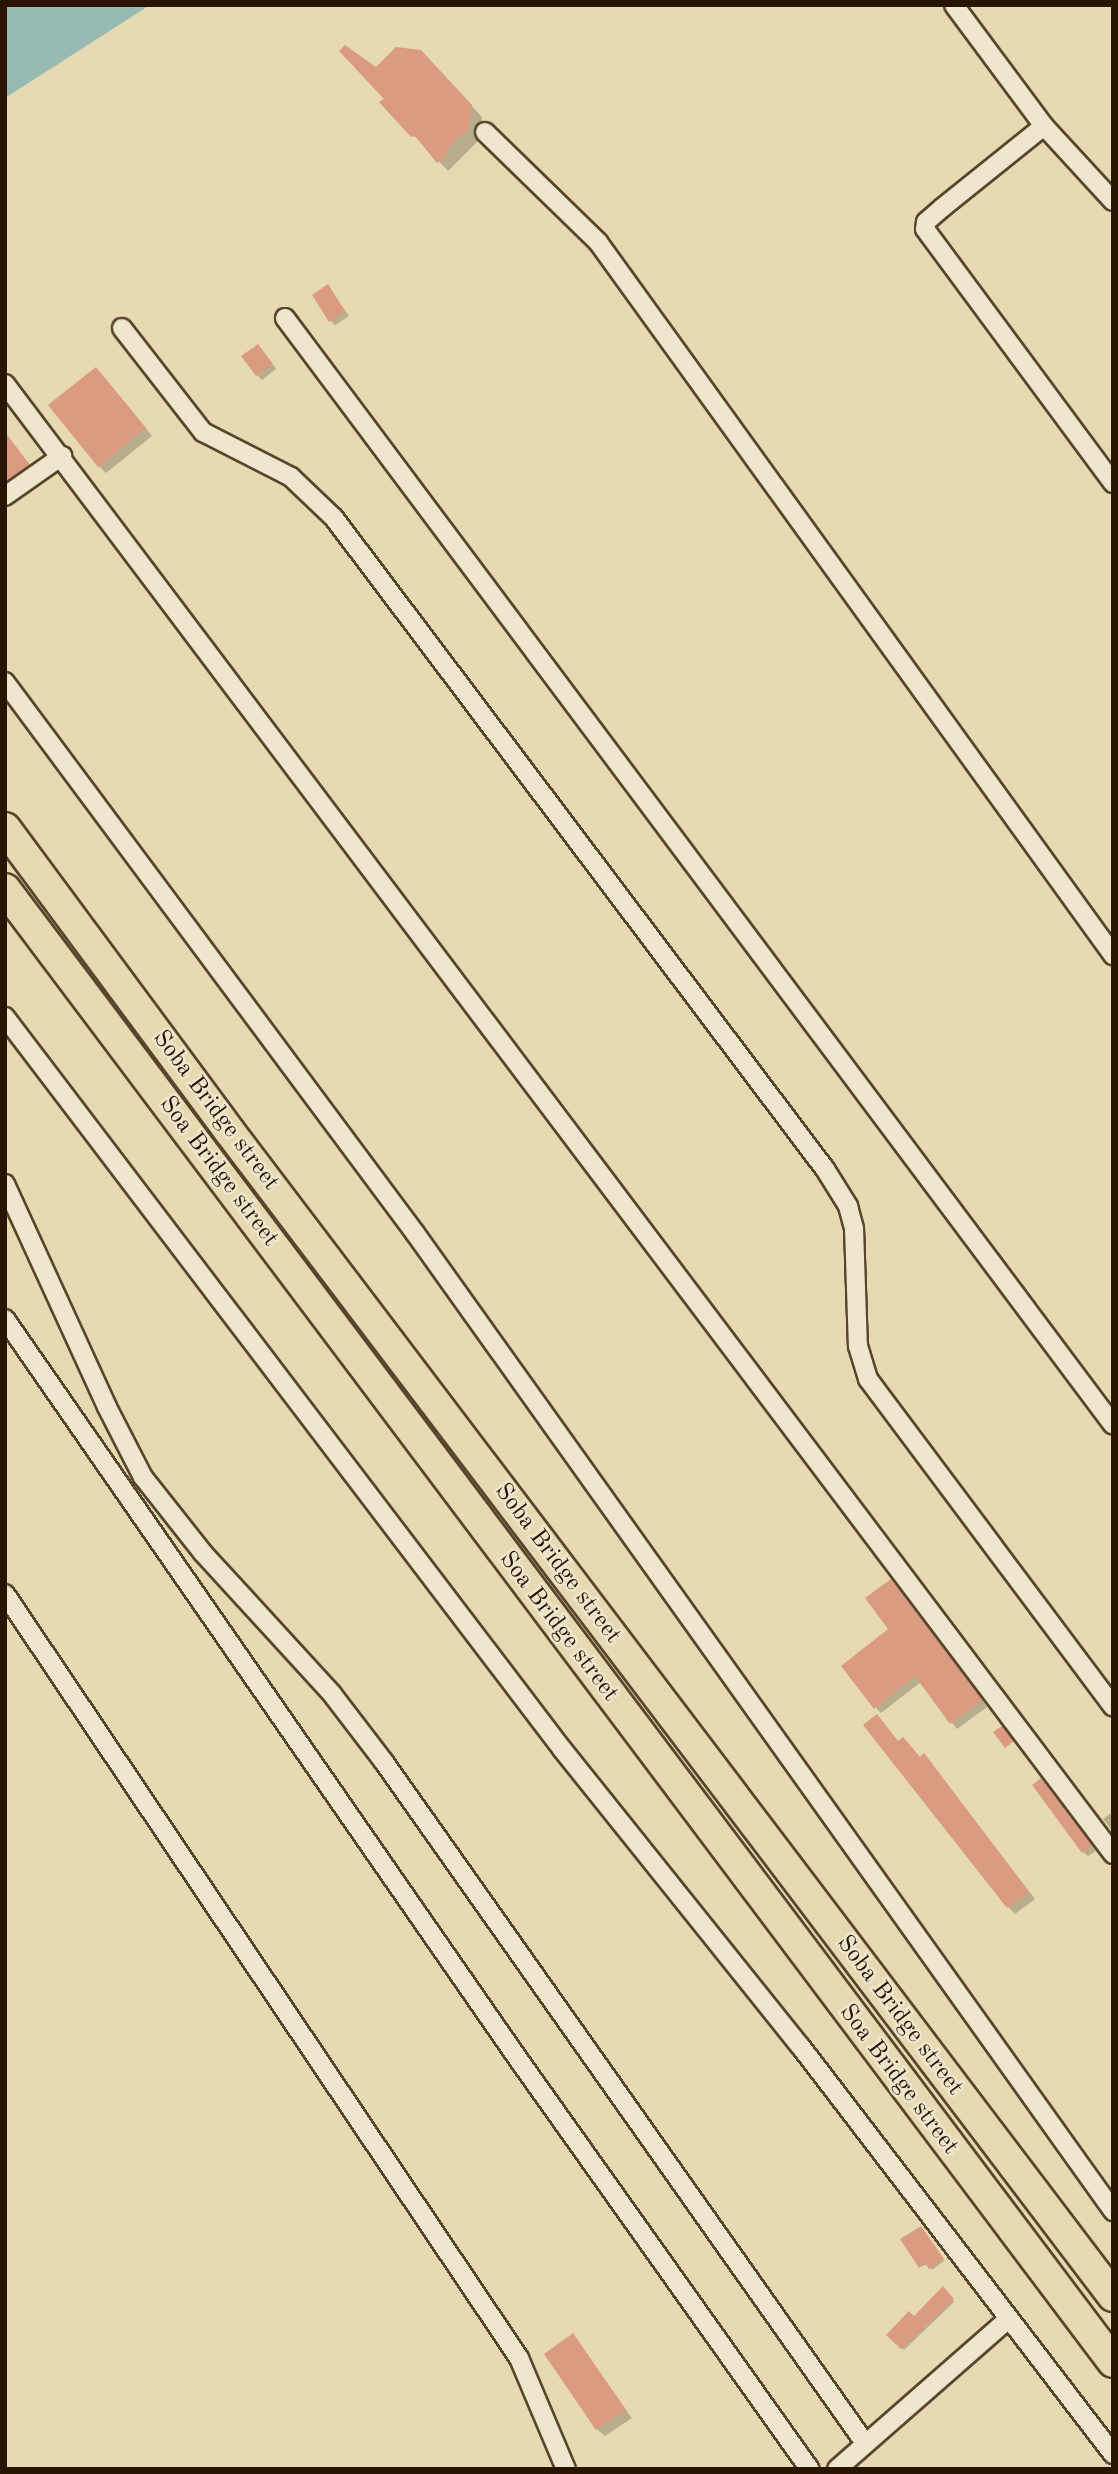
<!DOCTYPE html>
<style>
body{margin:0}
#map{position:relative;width:1118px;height:2474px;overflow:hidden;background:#e7dab2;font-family:"Old Standard TT",serif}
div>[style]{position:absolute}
.water>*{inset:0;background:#97bab2}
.shadow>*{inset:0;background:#0003}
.building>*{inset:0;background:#da9b81}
.roads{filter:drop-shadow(2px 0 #58462c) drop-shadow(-2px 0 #58462c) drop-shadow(0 2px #58462c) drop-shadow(0 -2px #58462c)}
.minor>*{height:18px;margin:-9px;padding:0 9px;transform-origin:9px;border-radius:9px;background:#efe7cd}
.trunk>*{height:30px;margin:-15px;padding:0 15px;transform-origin:15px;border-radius:15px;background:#e7dab2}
span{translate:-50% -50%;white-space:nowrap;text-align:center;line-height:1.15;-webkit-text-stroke:5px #efe7cd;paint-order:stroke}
.street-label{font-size:24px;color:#291400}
.frame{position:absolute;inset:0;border:7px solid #291400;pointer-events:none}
</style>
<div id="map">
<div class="water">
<i style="clip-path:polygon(5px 5px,150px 5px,5px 98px)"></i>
</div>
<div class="shadow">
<i style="clip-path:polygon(431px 62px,482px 117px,478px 141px,448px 171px,382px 102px,386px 99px,376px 70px)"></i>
<i style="clip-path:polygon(328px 287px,349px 316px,335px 325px,330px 320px)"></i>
<i style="clip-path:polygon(262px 350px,276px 369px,262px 380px,257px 375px)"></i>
<i style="clip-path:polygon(104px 377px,152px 436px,106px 473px,99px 466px)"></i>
<i style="clip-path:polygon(5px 434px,36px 473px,5px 497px)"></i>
<i style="clip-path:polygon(897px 1587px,987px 1707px,957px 1729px,921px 1682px,881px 1713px,876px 1708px)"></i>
<i style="clip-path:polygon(866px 1726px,931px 1763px,1035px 1899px,1015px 1914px,1008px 1907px)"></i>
<i style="clip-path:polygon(1046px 1785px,1096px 1851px,1088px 1856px,1083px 1852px)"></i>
<i style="clip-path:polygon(1113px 1812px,1113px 1832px,1103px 1819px)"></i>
<i style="clip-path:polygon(923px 2230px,944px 2261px,932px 2270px,928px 2264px,920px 2267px)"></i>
<i style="clip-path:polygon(943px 2289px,954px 2302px,904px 2350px,888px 2335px,914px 2319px)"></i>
<i style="clip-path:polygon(573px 2336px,632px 2418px,605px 2436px,597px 2429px)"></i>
</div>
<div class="building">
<i style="clip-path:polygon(345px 45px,376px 67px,396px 47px,421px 50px,472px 105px,468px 130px,447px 148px,450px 152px,437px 163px,415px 136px,411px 137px,379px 102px,384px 99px,339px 51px)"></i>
<i style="clip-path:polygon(328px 284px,345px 311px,329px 322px,312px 295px)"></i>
<i style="clip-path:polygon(258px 344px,273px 364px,256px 376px,241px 356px)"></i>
<i style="clip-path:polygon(96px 367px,146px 428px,98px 467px,48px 405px)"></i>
<i style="clip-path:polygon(5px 432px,30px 465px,5px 482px)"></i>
<i style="clip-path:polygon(891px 1579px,983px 1700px,950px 1724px,915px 1676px,874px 1709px,841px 1666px,888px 1629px,865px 1598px)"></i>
<i style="clip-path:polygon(877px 1714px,898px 1741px,903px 1737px,920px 1757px,924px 1753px,1029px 1892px,1007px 1908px,863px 1725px)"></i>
<i style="clip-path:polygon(1002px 1726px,1014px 1741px,1005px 1748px,993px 1732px)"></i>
<i style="clip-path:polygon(1041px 1778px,1092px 1845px,1082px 1853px,1032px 1785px)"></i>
<i style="clip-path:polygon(921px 2226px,944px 2259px,929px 2269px,925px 2263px,919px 2268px,900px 2239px)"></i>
<i style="clip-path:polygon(943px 2286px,954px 2299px,901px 2349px,886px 2335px,909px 2311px,914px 2316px)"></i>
<i style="clip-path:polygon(573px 2333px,626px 2410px,596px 2430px,544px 2354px)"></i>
</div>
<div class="roads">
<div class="minor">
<i style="left:954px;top:5px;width:151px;rotate:53.4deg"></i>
<i style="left:1044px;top:126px;width:102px;rotate:47.4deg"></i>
<i style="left:1044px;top:126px;width:131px;rotate:141.2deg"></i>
<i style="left:942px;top:208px;width:21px;rotate:139deg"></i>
<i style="left:926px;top:222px;width:7px;rotate:98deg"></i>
<i style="left:925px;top:229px;width:316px;rotate:53.5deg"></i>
<i style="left:485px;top:132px;width:158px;rotate:44.2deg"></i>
<i style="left:598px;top:242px;width:880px;rotate:54.16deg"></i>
<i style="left:285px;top:318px;width:1382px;rotate:53.2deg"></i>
<i style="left:122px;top:328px;width:132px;rotate:52.1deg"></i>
<i style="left:203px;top:432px;width:99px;rotate:27.1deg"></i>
<i style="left:291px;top:477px;width:59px;rotate:43.6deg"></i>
<i style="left:334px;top:518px;width:815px;rotate:52.98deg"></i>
<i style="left:825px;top:1169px;width:44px;rotate:58.1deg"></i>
<i style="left:848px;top:1206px;width:23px;rotate:75deg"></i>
<i style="left:854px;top:1228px;width:118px;rotate:88.1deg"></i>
<i style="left:858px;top:1346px;width:34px;rotate:73deg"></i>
<i style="left:868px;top:1379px;width:409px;rotate:53.2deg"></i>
<i style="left:5px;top:384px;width:1841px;rotate:52.99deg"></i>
<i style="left:5px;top:496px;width:70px;rotate:-35.1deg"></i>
<i style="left:5px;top:682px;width:687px;rotate:53.35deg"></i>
<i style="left:415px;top:1233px;width:1202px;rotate:54.48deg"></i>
<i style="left:5px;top:1017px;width:920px;rotate:52.73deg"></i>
<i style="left:562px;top:1749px;width:382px;rotate:51.3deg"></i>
<i style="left:801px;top:2047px;width:513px;rotate:52.53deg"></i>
<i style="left:5px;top:1184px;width:245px;rotate:65.4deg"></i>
<i style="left:107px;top:1407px;width:79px;rotate:62.8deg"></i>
<i style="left:143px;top:1477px;width:97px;rotate:51.7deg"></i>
<i style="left:203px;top:1553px;width:191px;rotate:47.5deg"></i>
<i style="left:332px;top:1694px;width:86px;rotate:52.6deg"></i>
<i style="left:384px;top:1762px;width:834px;rotate:54.77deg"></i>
<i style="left:5px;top:1319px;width:905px;rotate:55.26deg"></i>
<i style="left:521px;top:2063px;width:498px;rotate:54.6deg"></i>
<i style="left:5px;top:1594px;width:921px;rotate:56.07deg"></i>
<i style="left:519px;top:2358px;width:121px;rotate:67.1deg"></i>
<i style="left:837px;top:2469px;width:226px;rotate:-41.2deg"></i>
</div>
<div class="trunk">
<i style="left:5px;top:828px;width:378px;rotate:53.5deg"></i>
<i style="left:230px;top:1132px;width:1461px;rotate:52.82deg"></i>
<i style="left:5px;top:889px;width:1843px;rotate:53.05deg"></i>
</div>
</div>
<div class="street-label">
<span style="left:215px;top:1111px;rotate:53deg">Soba Bridge street</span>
<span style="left:218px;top:1172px;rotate:53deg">Soa Bridge street</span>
<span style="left:557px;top:1564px;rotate:53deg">Soba Bridge street</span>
<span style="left:558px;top:1627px;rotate:53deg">Soa Bridge street</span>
<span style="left:899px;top:2016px;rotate:53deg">Soba Bridge street</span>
<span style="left:898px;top:2080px;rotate:53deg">Soa Bridge street</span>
</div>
<div class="frame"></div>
</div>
